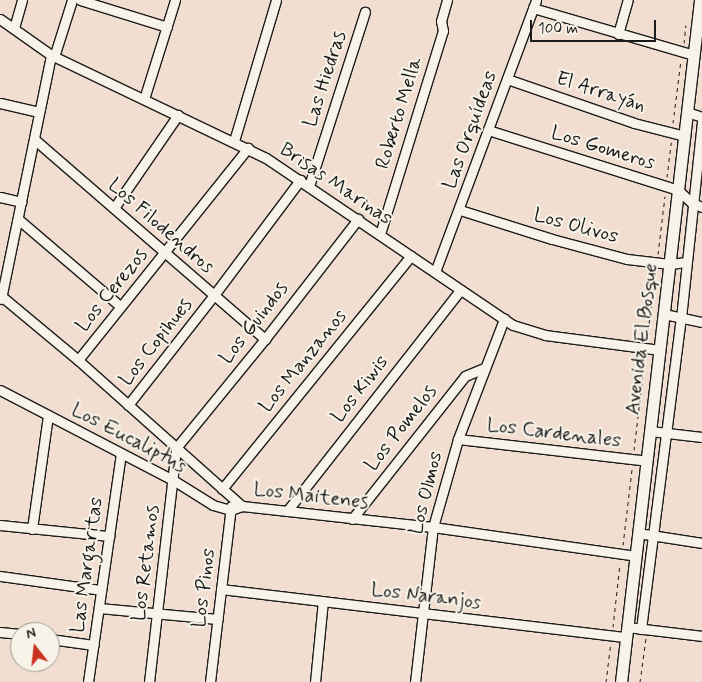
<!DOCTYPE html>
<meta charset="utf-8">
<style>
body{margin:0}
#map{position:relative;width:702px;height:682px;overflow:hidden;background:#f2ded1;font-family:Mynerve,sans-serif}
div>[style]{position:absolute}
.path>*{height:1px;margin-top:-0.5px;transform-origin:0;background:repeating-linear-gradient(90deg,#1c1c1c 0 4px,transparent 0 8px)}
.roads{filter:drop-shadow(1px 0 #1c1c1c) drop-shadow(-1px 0 #1c1c1c) drop-shadow(0 1px #1c1c1c) drop-shadow(0 -1px #1c1c1c)}
.minor>*{height:9px;margin:-4.5px;padding:0 4.5px;transform-origin:4.5px;border-radius:4.5px;background:#f7f3e8}
.major>*{height:11px;margin:-5.5px;padding:0 5.5px;transform-origin:5.5px;border-radius:5.5px;background:#f7f3e8}
span{translate:-50% -50%;white-space:nowrap;text-align:center;line-height:1.15;-webkit-text-stroke:4px #f7f3e8;paint-order:stroke}
.street-label{font-size:20px;color:#1c1c1c}
.north{position:absolute;left:10px;top:622px;width:50px;height:50px;box-sizing:border-box;background:#f7f3e8;border:1px solid #9f9d96;border-radius:50%;rotate:344deg;font-size:14px;font-weight:700;line-height:20px;text-align:center;color:#1c1c1c}
.north::after{content:'';display:block;margin:auto;width:18px;height:22px;background:#c8321e;clip-path:polygon(50% 0,100% 100%,50% 72%,0 100%)}
.scale{position:absolute;left:530px;top:20px;width:126px;height:22px;box-sizing:border-box;border:2px solid #1c1c1c;border-top:0;padding-left:6px;font-size:15px;line-height:18px;white-space:nowrap;color:#1c1c1c;-webkit-text-stroke:4px #f7f3e8;paint-order:stroke}
</style>
<div id="map">
<div class="path">
<i style="left:684px;top:43px;width:18px;rotate:-84deg"></i>
<i style="left:673px;top:123px;width:64px;rotate:-82.8deg"></i>
<i style="left:667px;top:177px;width:35px;rotate:-83deg"></i>
<i style="left:658px;top:254px;width:58px;rotate:-83.1deg"></i>
<i style="left:647px;top:339px;width:69px;rotate:-82.5deg"></i>
<i style="left:634px;top:450px;width:93px;rotate:-83.2deg"></i>
<i style="left:623px;top:545px;width:77px;rotate:-83.2deg"></i>
<i style="left:613px;top:627px;width:63px;rotate:-83.7deg"></i>
<i style="left:606px;top:682px;width:39px;rotate:-83deg"></i>
<i style="left:640px;top:682px;width:44px;rotate:-82.2deg"></i>
</div>
<div class="roads">
<div class="minor">
<i style="left:80px;top:0;width:91px;rotate:17.2deg"></i>
<i style="left:533px;top:8px;width:168px;rotate:16.3deg"></i>
<i style="left:0;top:19px;width:62px;rotate:35.2deg"></i>
<i style="left:51px;top:55px;width:238px;rotate:25.6deg"></i>
<i style="left:266px;top:158px;width:298px;rotate:34.1deg"></i>
<i style="left:513px;top:325px;width:34px;rotate:17deg"></i>
<i style="left:545px;top:335px;width:116px;rotate:7.4deg"></i>
<i style="left:14px;top:28px;width:29px;rotate:-74deg"></i>
<i style="left:618px;top:34px;width:35px;rotate:-74deg"></i>
<i style="left:54px;top:57px;width:60px;rotate:-72.5deg"></i>
<i style="left:507px;top:79px;width:134px;rotate:19.1deg"></i>
<i style="left:634px;top:123px;width:53px;rotate:14.3deg"></i>
<i style="left:144px;top:99px;width:104px;rotate:-72.6deg"></i>
<i style="left:0;top:103px;width:40px;rotate:13deg"></i>
<i style="left:687px;top:112px;width:16px;rotate:18deg"></i>
<i style="left:488px;top:130px;width:199px;rotate:17.5deg"></i>
<i style="left:678px;top:190px;width:19px;rotate:43deg"></i>
<i style="left:692px;top:203px;width:11px;rotate:22deg"></i>
<i style="left:34px;top:139px;width:306px;rotate:40.9deg"></i>
<i style="left:234px;top:141px;width:147px;rotate:-73.4deg"></i>
<i style="left:309px;top:186px;width:183px;rotate:-72.2deg"></i>
<i style="left:0;top:197px;width:22px;rotate:13deg"></i>
<i style="left:114px;top:208px;width:113px;rotate:-55.5deg"></i>
<i style="left:460px;top:210px;width:96px;rotate:17.5deg"></i>
<i style="left:552px;top:239px;width:78px;rotate:14.9deg"></i>
<i style="left:627px;top:259px;width:43px;rotate:6.6deg"></i>
<i style="left:670px;top:264px;width:16px;rotate:-7deg"></i>
<i style="left:18px;top:219px;width:135px;rotate:40.5deg"></i>
<i style="left:380px;top:234px;width:213px;rotate:-72.8deg"></i>
<i style="left:443px;top:31px;width:10px;rotate:-101deg"></i>
<i style="left:441px;top:21px;width:22px;rotate:-74deg"></i>
<i style="left:435px;top:272px;width:290px;rotate:-69.6deg"></i>
<i style="left:0;top:295px;width:102px;rotate:39.8deg"></i>
<i style="left:78px;top:360px;width:220px;rotate:41.7deg"></i>
<i style="left:242px;top:506px;width:192px;rotate:6.3deg"></i>
<i style="left:433px;top:527px;width:205px;rotate:8.1deg"></i>
<i style="left:1px;top:299px;width:249px;rotate:-78.4deg"></i>
<i style="left:664px;top:314px;width:39px;rotate:12deg"></i>
<i style="left:78px;top:360px;width:272px;rotate:-51.3deg"></i>
<i style="left:0;top:390px;width:195px;rotate:27.5deg"></i>
<i style="left:173px;top:480px;width:47px;rotate:32deg"></i>
<i style="left:213px;top:505px;width:19px;rotate:16deg"></i>
<i style="left:231px;top:510px;width:12px;rotate:-20deg"></i>
<i style="left:128px;top:405px;width:140px;rotate:-52deg"></i>
<i style="left:214px;top:295px;width:144px;rotate:-53.2deg"></i>
<i style="left:650px;top:431px;width:52px;rotate:6.6deg"></i>
<i style="left:458px;top:439px;width:190px;rotate:6.6deg"></i>
<i style="left:222px;top:489px;width:300px;rotate:-51deg"></i>
<i style="left:287px;top:511px;width:281px;rotate:-51.9deg"></i>
<i style="left:352px;top:519px;width:182px;rotate:-51.7deg"></i>
<i style="left:465px;top:376px;width:21px;rotate:-23deg"></i>
<i style="left:0;top:525px;width:110px;rotate:5.8deg"></i>
<i style="left:32px;top:529px;width:115px;rotate:-82deg"></i>
<i style="left:638px;top:533px;width:65px;rotate:8.9deg"></i>
<i style="left:0;top:576px;width:102px;rotate:7.9deg"></i>
<i style="left:221px;top:589px;width:408px;rotate:6.8deg"></i>
<i style="left:99px;top:608px;width:119px;rotate:5.3deg"></i>
<i style="left:627px;top:627px;width:76px;rotate:6.8deg"></i>
<i style="left:641px;top:629px;width:314px;rotate:-82.7deg"></i>
<i style="left:681px;top:318px;width:197px;rotate:-83.9deg"></i>
<i style="left:0;top:632px;width:20px;rotate:6deg"></i>
<i style="left:50px;top:639px;width:44px;rotate:7.8deg"></i>
<i style="left:88px;top:682px;width:230px;rotate:-81.8deg"></i>
<i style="left:149px;top:682px;width:236px;rotate:-83.4deg"></i>
<i style="left:176px;top:448px;width:141px;rotate:-50.8deg"></i>
<i style="left:265px;top:339px;width:152px;rotate:-52.2deg"></i>
<i style="left:210px;top:682px;width:177px;rotate:-83.2deg"></i>
<i style="left:315px;top:682px;width:81px;rotate:-84.4deg"></i>
<i style="left:415px;top:682px;width:156px;rotate:-83.4deg"></i>
<i style="left:433px;top:527px;width:91px;rotate:-74.1deg"></i>
<i style="left:458px;top:439px;width:129px;rotate:-69deg"></i>
</div>
<div class="major">
<i style="left:621px;top:682px;width:687px;rotate:-83.39deg"></i>
</div>
</div>
<div class="street-label">
<span style="left:325px;top:79px;rotate:-72deg">Las Hiedras</span>
<span style="left:601px;top:92px;rotate:18deg">El Arrayán</span>
<span style="left:399px;top:113px;rotate:-73deg">Roberto Mella</span>
<span style="left:470px;top:130px;rotate:-70deg">Las Orquídeas</span>
<span style="left:603px;top:148px;rotate:17deg">Los Gomeros</span>
<span style="left:336px;top:184px;rotate:34deg">Brisas Marinas</span>
<span style="left:161px;top:226px;rotate:41deg">Los Filodendros</span>
<span style="left:576px;top:226px;rotate:15deg">Los Olivos</span>
<span style="left:112px;top:290px;rotate:-51deg">Los Cerezos</span>
<span style="left:254px;top:323px;rotate:-52deg">Los Guindos</span>
<span style="left:642px;top:339px;rotate:-83deg">Avenida El Bosque</span>
<span style="left:156px;top:342px;rotate:-52deg">Los Copihues</span>
<span style="left:303px;top:361px;rotate:-51deg">Los Manzanos</span>
<span style="left:360px;top:389px;rotate:-52deg">Los Kiwis</span>
<span style="left:401px;top:428px;rotate:-52deg">Los Pomelos</span>
<span style="left:554px;top:433px;rotate:7deg">Los Cardenales</span>
<span style="left:129px;top:438px;rotate:28deg">Los Eucaliptus</span>
<span style="left:426px;top:493px;rotate:-76deg">Los Olmos</span>
<span style="left:311px;top:496px;rotate:7deg">Los Maitenes</span>
<span style="left:146px;top:563px;rotate:-83deg">Los Retamos</span>
<span style="left:87px;top:565px;rotate:-82deg">Las Margaritas</span>
<span style="left:204px;top:588px;rotate:-83deg">Los Pinos</span>
<span style="left:426px;top:596px;rotate:7deg">Los Naranjos</span>
</div>
<div class="north">N</div>
<div class="scale">100 m</div>
</div>
